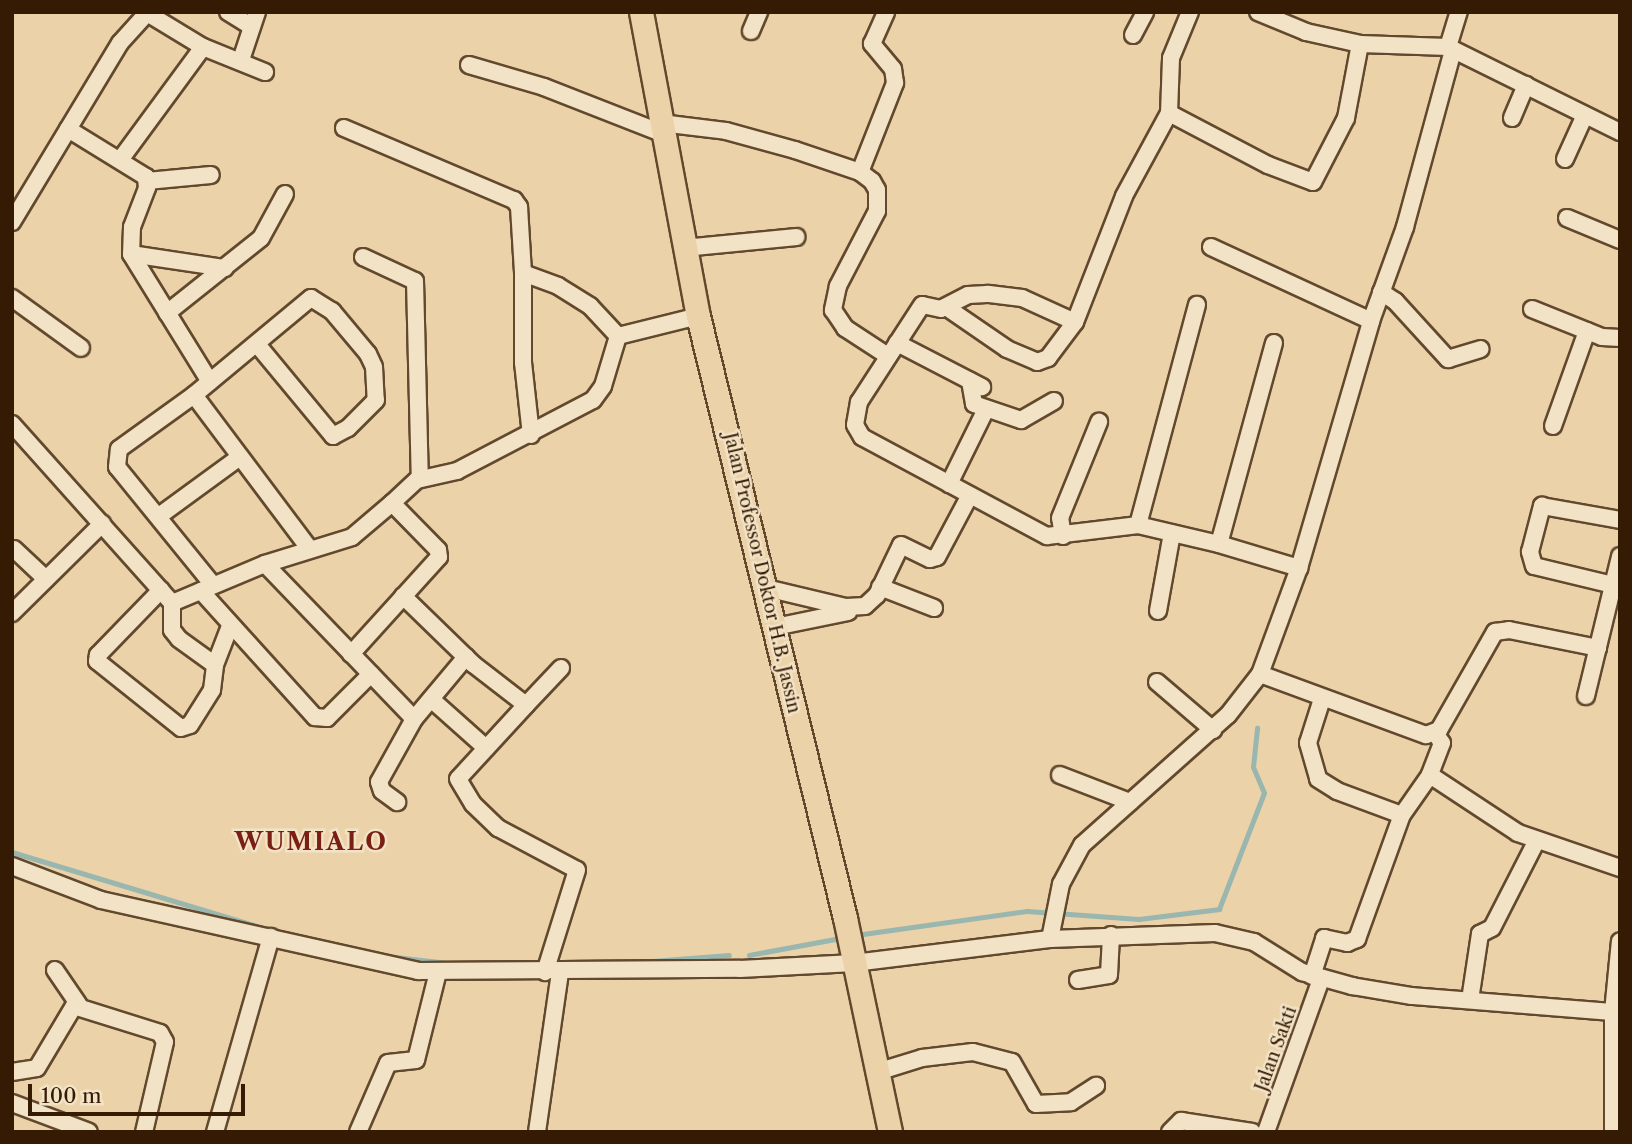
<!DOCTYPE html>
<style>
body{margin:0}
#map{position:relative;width:1632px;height:1144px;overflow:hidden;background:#ebd2a8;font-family:"Libre Caslon Text",serif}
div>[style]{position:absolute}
.stream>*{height:4.5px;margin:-2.25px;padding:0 2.25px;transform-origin:2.25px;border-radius:2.25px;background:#99b6af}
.roads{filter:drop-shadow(2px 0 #62492d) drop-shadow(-2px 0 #62492d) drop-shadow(0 2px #62492d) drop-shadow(0 -2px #62492d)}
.minor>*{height:16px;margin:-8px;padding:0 8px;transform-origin:8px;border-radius:8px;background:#f2e2c6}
.highway>*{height:23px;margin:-11.5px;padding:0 11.5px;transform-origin:11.5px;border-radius:11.5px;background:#ebd2a8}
span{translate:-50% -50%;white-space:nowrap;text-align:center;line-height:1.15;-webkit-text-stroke:5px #f2e2c6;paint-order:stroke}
.street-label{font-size:18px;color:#351b04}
.district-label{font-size:24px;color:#7a1f14;font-weight:700;letter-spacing:2px}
.frame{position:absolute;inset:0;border:14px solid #351b04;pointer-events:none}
.scale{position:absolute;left:28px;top:1084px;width:217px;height:32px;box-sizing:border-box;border:4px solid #351b04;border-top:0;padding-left:9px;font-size:21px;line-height:24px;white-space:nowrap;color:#351b04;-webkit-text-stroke:5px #f2e2c6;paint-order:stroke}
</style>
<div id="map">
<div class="stream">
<i style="left:12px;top:852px;width:270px;rotate:16.8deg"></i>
<i style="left:856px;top:935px;width:173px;rotate:-8deg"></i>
<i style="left:1027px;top:911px;width:112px;rotate:4.1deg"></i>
<i style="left:1139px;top:919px;width:81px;rotate:-7.1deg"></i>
<i style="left:1219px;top:909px;width:124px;rotate:-68.8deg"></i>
<i style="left:1264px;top:793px;width:28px;rotate:-113deg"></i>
<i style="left:1253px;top:767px;width:39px;rotate:-84deg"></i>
<i style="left:749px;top:955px;width:94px;rotate:-10.5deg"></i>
<i style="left:386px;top:956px;width:71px;rotate:6.4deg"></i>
<i style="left:639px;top:962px;width:90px;rotate:-4.4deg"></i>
</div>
<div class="roads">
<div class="minor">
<i style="left:228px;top:12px;width:28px;rotate:32deg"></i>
<i style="left:1258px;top:12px;width:52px;rotate:22.6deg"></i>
<i style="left:1306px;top:32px;width:55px;rotate:12.5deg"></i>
<i style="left:1360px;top:44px;width:88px;rotate:2deg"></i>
<i style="left:1448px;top:47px;width:192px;rotate:26.3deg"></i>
<i style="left:147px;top:13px;width:66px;rotate:31.3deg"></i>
<i style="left:203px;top:47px;width:67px;rotate:22deg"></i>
<i style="left:751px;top:31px;width:21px;rotate:-67deg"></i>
<i style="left:1133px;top:35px;width:26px;rotate:-62deg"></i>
<i style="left:1448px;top:47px;width:37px;rotate:-73deg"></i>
<i style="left:241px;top:60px;width:51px;rotate:-71.6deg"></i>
<i style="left:469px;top:65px;width:78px;rotate:16.3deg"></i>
<i style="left:544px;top:87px;width:129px;rotate:21.4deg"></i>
<i style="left:1169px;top:113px;width:112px;rotate:27.7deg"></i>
<i style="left:1268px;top:165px;width:48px;rotate:20.7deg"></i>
<i style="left:1313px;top:182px;width:72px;rotate:-62.7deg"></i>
<i style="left:1346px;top:118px;width:75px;rotate:-79.3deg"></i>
<i style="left:1512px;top:118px;width:36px;rotate:-67deg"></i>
<i style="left:661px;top:123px;width:65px;rotate:7deg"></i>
<i style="left:726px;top:131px;width:72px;rotate:15.4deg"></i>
<i style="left:795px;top:150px;width:69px;rotate:18.7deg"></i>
<i style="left:860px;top:172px;width:15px;rotate:37deg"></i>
<i style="left:872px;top:181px;width:10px;rotate:61deg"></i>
<i style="left:877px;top:190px;width:21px;rotate:90deg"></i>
<i style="left:877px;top:211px;width:85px;rotate:117.5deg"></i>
<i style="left:838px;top:286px;width:25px;rotate:102deg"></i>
<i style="left:833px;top:310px;width:22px;rotate:56deg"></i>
<i style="left:845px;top:328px;width:51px;rotate:33.1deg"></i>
<i style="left:344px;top:128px;width:185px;rotate:23deg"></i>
<i style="left:514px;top:200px;width:9px;rotate:54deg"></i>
<i style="left:519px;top:207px;width:66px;rotate:86.5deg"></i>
<i style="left:68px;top:129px;width:92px;rotate:31.6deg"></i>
<i style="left:146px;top:177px;width:11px;rotate:85deg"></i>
<i style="left:147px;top:188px;width:42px;rotate:111deg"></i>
<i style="left:132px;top:227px;width:27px;rotate:92deg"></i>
<i style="left:131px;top:254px;width:150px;rotate:58.3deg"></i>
<i style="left:1565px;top:159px;width:48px;rotate:-65.6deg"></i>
<i style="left:120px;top:160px;width:140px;rotate:-53.7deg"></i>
<i style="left:860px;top:172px;width:96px;rotate:-68.5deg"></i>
<i style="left:895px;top:83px;width:14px;rotate:-98deg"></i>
<i style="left:893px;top:69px;width:33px;rotate:-130deg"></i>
<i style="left:872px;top:44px;width:35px;rotate:-66deg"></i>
<i style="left:147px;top:181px;width:64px;rotate:-5.4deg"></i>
<i style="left:1567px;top:218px;width:57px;rotate:22.5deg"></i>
<i style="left:12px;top:222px;width:209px;rotate:-58.9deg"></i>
<i style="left:120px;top:43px;width:42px;rotate:-47.9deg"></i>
<i style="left:1211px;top:247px;width:176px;rotate:24.8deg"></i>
<i style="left:684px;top:248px;width:113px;rotate:-5.6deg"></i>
<i style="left:131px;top:254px;width:95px;rotate:8.5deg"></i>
<i style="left:363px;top:257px;width:57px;rotate:24.8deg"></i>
<i style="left:415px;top:281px;width:198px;rotate:88.6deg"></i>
<i style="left:1381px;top:292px;width:17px;rotate:33deg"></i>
<i style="left:1395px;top:301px;width:79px;rotate:47.6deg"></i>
<i style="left:1448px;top:359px;width:34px;rotate:-17deg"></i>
<i style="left:12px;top:298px;width:85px;rotate:35.9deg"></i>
<i style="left:946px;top:307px;width:74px;rotate:34.5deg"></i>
<i style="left:1007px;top:349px;width:33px;rotate:23deg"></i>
<i style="left:1037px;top:362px;width:12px;rotate:-20deg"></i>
<i style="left:1048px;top:358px;width:45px;rotate:-53.1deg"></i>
<i style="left:1075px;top:322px;width:135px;rotate:-68.7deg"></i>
<i style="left:1124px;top:196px;width:94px;rotate:-61.5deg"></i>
<i style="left:1169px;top:113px;width:55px;rotate:-87.9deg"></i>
<i style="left:1171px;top:58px;width:50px;rotate:-67.6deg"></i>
<i style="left:1532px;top:309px;width:75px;rotate:21.8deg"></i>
<i style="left:1602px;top:337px;width:18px;rotate:3deg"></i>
<i style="left:167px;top:313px;width:120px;rotate:-38.6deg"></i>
<i style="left:261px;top:238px;width:50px;rotate:-61.4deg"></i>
<i style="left:1075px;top:322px;width:58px;rotate:-155.6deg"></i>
<i style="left:1022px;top:298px;width:35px;rotate:-173deg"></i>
<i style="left:987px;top:294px;width:19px;rotate:177deg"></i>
<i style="left:968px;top:295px;width:30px;rotate:153deg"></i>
<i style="left:941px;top:309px;width:19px;rotate:-168deg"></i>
<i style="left:922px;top:305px;width:116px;rotate:123deg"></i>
<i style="left:859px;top:402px;width:23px;rotate:100deg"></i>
<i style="left:855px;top:425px;width:14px;rotate:60deg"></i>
<i style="left:862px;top:437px;width:210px;rotate:28.2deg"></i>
<i style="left:1047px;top:536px;width:92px;rotate:-6.9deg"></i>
<i style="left:1138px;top:525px;width:83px;rotate:13.2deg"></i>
<i style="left:897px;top:343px;width:96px;rotate:27.4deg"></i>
<i style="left:1274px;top:343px;width:208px;rotate:105.3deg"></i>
<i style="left:1219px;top:544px;width:84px;rotate:16.7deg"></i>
<i style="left:970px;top:381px;width:23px;rotate:80deg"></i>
<i style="left:974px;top:404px;width:50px;rotate:18.8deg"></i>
<i style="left:1021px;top:420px;width:38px;rotate:-30deg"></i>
<i style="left:194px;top:395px;width:191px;rotate:53.1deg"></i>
<i style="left:12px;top:424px;width:240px;rotate:48.2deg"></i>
<i style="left:172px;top:603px;width:27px;rotate:90deg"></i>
<i style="left:172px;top:630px;width:11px;rotate:52deg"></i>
<i style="left:179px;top:639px;width:44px;rotate:35.8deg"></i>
<i style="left:1553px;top:426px;width:101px;rotate:-70.3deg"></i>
<i style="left:531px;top:435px;width:72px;rotate:-96.3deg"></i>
<i style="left:523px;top:363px;width:90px;rotate:-90deg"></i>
<i style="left:523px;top:273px;width:37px;rotate:20deg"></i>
<i style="left:558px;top:286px;width:38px;rotate:32deg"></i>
<i style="left:590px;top:306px;width:41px;rotate:47deg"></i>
<i style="left:949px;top:484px;width:84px;rotate:-63.7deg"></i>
<i style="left:392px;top:503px;width:34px;rotate:-43deg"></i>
<i style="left:417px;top:480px;width:41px;rotate:-12.7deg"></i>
<i style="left:457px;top:471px;width:153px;rotate:-27.6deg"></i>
<i style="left:593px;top:400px;width:17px;rotate:-54deg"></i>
<i style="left:603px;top:386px;width:52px;rotate:-73.3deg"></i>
<i style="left:618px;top:336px;width:82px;rotate:-14deg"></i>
<i style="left:159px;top:516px;width:100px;rotate:-36.1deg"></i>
<i style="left:1138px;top:525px;width:228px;rotate:-75deg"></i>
<i style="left:1063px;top:536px;width:18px;rotate:-99deg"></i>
<i style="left:1060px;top:518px;width:104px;rotate:-67.9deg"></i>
<i style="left:14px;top:549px;width:44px;rotate:43.2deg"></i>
<i style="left:265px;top:564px;width:215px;rotate:46.1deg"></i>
<i style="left:414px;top:719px;width:72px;rotate:119.1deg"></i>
<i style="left:379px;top:782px;width:9px;rotate:72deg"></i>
<i style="left:382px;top:791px;width:19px;rotate:36deg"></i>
<i style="left:213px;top:585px;width:152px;rotate:-129.1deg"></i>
<i style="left:117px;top:467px;width:18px;rotate:-84deg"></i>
<i style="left:119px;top:449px;width:92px;rotate:-35.8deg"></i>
<i style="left:194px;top:395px;width:152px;rotate:-39.7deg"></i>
<i style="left:311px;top:298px;width:25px;rotate:32deg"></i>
<i style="left:332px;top:311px;width:56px;rotate:50.1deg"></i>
<i style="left:368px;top:354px;width:14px;rotate:65deg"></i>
<i style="left:374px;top:367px;width:33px;rotate:87deg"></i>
<i style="left:376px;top:400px;width:40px;rotate:135deg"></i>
<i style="left:348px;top:428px;width:17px;rotate:152deg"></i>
<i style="left:333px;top:436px;width:119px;rotate:-129.6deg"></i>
<i style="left:1613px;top:585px;width:81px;rotate:-166.5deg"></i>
<i style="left:1534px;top:566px;width:15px;rotate:-106deg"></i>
<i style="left:1530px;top:552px;width:48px;rotate:-75.4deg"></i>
<i style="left:1542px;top:506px;width:79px;rotate:10.2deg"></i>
<i style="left:880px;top:587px;width:58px;rotate:21.3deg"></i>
<i style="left:766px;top:588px;width:82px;rotate:13.4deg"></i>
<i style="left:846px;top:607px;width:19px;rotate:-3deg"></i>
<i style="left:865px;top:606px;width:16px;rotate:-43deg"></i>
<i style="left:877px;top:595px;width:55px;rotate:-64.4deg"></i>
<i style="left:901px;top:545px;width:32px;rotate:26deg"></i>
<i style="left:930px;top:559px;width:7px;rotate:-16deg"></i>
<i style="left:937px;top:557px;width:70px;rotate:-62deg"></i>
<i style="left:161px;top:590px;width:91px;rotate:134.1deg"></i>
<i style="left:98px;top:655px;width:6px;rotate:99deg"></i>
<i style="left:97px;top:661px;width:107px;rotate:38.6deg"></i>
<i style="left:181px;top:728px;width:9px;rotate:-18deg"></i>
<i style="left:190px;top:725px;width:41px;rotate:-57.8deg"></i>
<i style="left:212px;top:690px;width:25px;rotate:-83deg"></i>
<i style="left:215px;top:665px;width:42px;rotate:-69deg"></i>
<i style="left:201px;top:591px;width:170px;rotate:47.9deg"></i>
<i style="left:315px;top:717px;width:12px;rotate:5deg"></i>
<i style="left:327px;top:718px;width:62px;rotate:-45deg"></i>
<i style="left:403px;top:596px;width:98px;rotate:44.2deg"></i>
<i style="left:473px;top:664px;width:67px;rotate:37.7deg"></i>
<i style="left:526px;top:705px;width:100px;rotate:132.6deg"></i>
<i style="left:458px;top:779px;width:29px;rotate:59deg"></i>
<i style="left:473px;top:804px;width:35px;rotate:44deg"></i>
<i style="left:498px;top:828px;width:89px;rotate:28deg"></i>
<i style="left:577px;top:870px;width:107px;rotate:107.4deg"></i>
<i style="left:172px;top:603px;width:101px;rotate:-22.8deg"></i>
<i style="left:265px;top:564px;width:91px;rotate:-17.2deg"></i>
<i style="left:352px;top:537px;width:52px;rotate:-40.4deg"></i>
<i style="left:392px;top:503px;width:66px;rotate:45.6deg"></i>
<i style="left:438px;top:550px;width:7px;rotate:82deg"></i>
<i style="left:439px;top:557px;width:131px;rotate:132.2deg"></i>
<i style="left:1158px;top:611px;width:79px;rotate:-79.8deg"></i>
<i style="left:12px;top:613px;width:127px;rotate:-44.7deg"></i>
<i style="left:775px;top:627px;width:75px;rotate:-11.6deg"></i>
<i style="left:1260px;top:674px;width:177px;rotate:20.2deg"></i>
<i style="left:1426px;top:735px;width:14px;rotate:-21deg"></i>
<i style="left:1439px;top:730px;width:113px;rotate:-60.3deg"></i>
<i style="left:1495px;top:632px;width:14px;rotate:-8deg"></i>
<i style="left:1509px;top:630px;width:91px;rotate:11.4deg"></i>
<i style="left:1157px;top:682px;width:74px;rotate:40.6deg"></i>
<i style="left:1586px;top:696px;width:144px;rotate:-76.3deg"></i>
<i style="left:431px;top:699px;width:74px;rotate:41.7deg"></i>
<i style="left:1322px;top:699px;width:46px;rotate:107.7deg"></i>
<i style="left:1308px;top:743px;width:37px;rotate:74deg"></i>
<i style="left:1318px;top:779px;width:22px;rotate:32deg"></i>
<i style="left:1337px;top:791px;width:69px;rotate:20.3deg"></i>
<i style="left:526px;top:705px;width:51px;rotate:-46.6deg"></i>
<i style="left:414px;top:719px;width:81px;rotate:-50deg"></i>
<i style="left:1435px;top:733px;width:12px;rotate:55deg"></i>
<i style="left:1442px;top:743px;width:34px;rotate:111deg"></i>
<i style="left:1430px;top:775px;width:105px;rotate:33.4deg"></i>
<i style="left:1518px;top:833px;width:108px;rotate:18.9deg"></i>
<i style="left:1060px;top:775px;width:75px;rotate:21.1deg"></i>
<i style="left:12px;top:866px;width:95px;rotate:20.9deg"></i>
<i style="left:101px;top:900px;width:325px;rotate:12.6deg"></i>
<i style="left:418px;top:971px;width:322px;rotate:-0.4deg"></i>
<i style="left:740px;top:969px;width:114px;rotate:-3deg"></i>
<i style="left:854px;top:963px;width:197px;rotate:-7deg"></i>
<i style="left:1050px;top:939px;width:165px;rotate:-2.1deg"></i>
<i style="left:1215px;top:933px;width:40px;rotate:13deg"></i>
<i style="left:1254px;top:942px;width:57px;rotate:32deg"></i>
<i style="left:1302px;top:972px;width:52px;rotate:15.6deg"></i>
<i style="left:1352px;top:986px;width:61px;rotate:9.5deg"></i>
<i style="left:1412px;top:996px;width:202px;rotate:4.6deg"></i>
<i style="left:1050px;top:939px;width:56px;rotate:-78.7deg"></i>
<i style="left:1061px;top:884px;width:44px;rotate:-61.7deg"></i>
<i style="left:1082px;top:845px;width:195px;rotate:-41.7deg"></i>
<i style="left:1228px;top:715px;width:52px;rotate:-52deg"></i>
<i style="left:1260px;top:674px;width:113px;rotate:-69.8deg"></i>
<i style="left:1299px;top:568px;width:257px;rotate:-73.7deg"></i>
<i style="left:1371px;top:321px;width:100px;rotate:-70.1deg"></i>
<i style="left:1405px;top:227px;width:183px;rotate:-74.8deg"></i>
<i style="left:55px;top:970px;width:42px;rotate:55.6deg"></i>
<i style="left:1312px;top:976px;width:40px;rotate:-72deg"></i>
<i style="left:1324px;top:938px;width:24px;rotate:12deg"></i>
<i style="left:1347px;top:943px;width:11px;rotate:-22deg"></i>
<i style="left:1357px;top:939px;width:132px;rotate:-70.1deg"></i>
<i style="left:1402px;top:815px;width:49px;rotate:-55deg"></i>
<i style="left:1078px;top:980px;width:31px;rotate:-9deg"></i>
<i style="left:1109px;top:975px;width:40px;rotate:-87.1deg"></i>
<i style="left:1470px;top:1000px;width:67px;rotate:-81.4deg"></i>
<i style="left:1480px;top:934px;width:13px;rotate:-27deg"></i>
<i style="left:1492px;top:928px;width:99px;rotate:-62.9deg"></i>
<i style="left:12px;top:1072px;width:25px;rotate:-9deg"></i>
<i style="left:37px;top:1068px;width:72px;rotate:-59.2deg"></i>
<i style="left:74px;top:1006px;width:90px;rotate:17.4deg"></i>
<i style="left:160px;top:1033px;width:10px;rotate:61deg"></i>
<i style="left:165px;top:1042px;width:92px;rotate:103.1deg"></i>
<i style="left:877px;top:1072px;width:47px;rotate:-17.3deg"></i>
<i style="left:922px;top:1058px;width:51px;rotate:-6.7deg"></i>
<i style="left:973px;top:1052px;width:40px;rotate:14.4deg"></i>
<i style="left:1012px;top:1062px;width:48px;rotate:60.3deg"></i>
<i style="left:1036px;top:1104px;width:35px;rotate:-3deg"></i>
<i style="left:1071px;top:1102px;width:30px;rotate:-33deg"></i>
<i style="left:12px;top:1103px;width:82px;rotate:20.6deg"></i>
<i style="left:215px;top:1132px;width:203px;rotate:-74deg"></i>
<i style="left:358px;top:1132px;width:75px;rotate:-66.5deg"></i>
<i style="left:388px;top:1063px;width:28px;rotate:-6deg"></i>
<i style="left:416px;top:1060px;width:91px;rotate:-76deg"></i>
<i style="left:537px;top:1132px;width:162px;rotate:-81.8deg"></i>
<i style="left:1170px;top:1132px;width:16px;rotate:-45deg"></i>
<i style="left:1181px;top:1121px;width:72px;rotate:8.8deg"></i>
<i style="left:1266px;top:1132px;width:163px;rotate:-70.2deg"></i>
<i style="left:1613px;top:1132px;width:120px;rotate:-90deg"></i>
<i style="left:1613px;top:1012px;width:71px;rotate:-84.4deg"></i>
</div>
<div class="highway">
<i style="left:641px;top:12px;width:309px;rotate:79.4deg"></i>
<i style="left:698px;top:316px;width:620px;rotate:76.28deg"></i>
<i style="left:845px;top:918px;width:219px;rotate:78.1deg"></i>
</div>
</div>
<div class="street-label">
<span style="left:762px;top:573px;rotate:77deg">Jalan Professor Doktor H.B. Jassin</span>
<span style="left:1276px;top:1049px;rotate:-70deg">Jalan Sakti</span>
</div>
<div class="district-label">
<span style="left:311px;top:842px">WUMIALO</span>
</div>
<div class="frame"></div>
<div class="scale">100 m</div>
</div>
